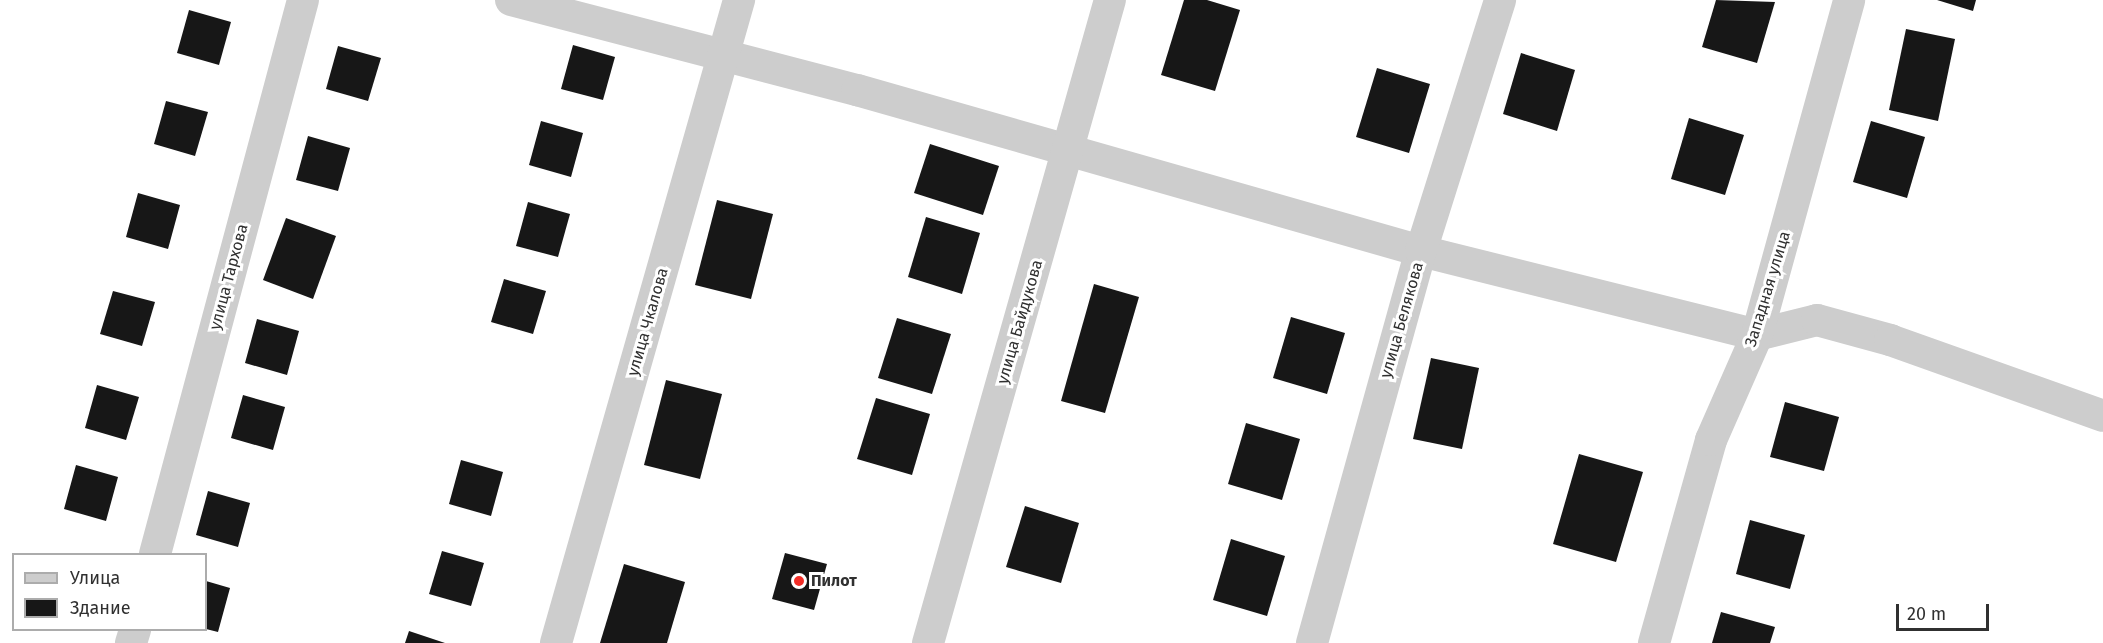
<!DOCTYPE html>
<meta charset="utf-8">
<style>
body{margin:0}
#map{position:relative;width:2103px;height:643px;overflow:hidden;background:#fff;font-family:"Fira Sans",sans-serif}
div>[style]{position:absolute}
.building>*{inset:0;background:#171717}
.street>*{height:32px;margin:-16px;padding:0 16px;transform-origin:16px;border-radius:16px;background:#cdcdcd}
.dots>*{width:16px;height:16px;translate:-50% -50%;box-sizing:border-box;border:3px solid #fff;border-radius:50%}
span{translate:-50% -50%;white-space:nowrap;text-align:center;line-height:1.15;-webkit-text-stroke:6px #fff;paint-order:stroke}
.street-label{font-size:16px;color:#303030}
.poi-label{font-size:16px;color:#303030;font-weight:700}
.left{translate:0 -50%;text-align:left}
.legend{position:absolute;left:12px;top:553px;width:195px;height:78px;box-sizing:border-box;background:#fff;border:2px solid #acacac;margin:0;padding:8px 10px;list-style:none;font-size:18px;color:#303030}
.legend li{display:flex;align-items:center;gap:12px;height:30px}
.legend b{width:30px;border:2px solid #acacac}
.scale{position:absolute;left:1896px;top:604px;width:93px;height:27px;box-sizing:border-box;border:3px solid #303030;border-top:0;padding-left:8px;font-size:18px;line-height:21px;white-space:nowrap;color:#303030;-webkit-text-stroke:4px #fff;paint-order:stroke}
</style>
<div id="map">
<div class="building">
<i style="clip-path:polygon(1184px 0,1207px 0,1240px 10px,1215px 91px,1161px 75px)"></i>
<i style="clip-path:polygon(1716px 0,1775px 2px,1757px 63px,1702px 47px)"></i>
<i style="clip-path:polygon(1937px 0,1976px 0,1973px 11px)"></i>
<i style="clip-path:polygon(189px 10px,231px 22px,219px 65px,177px 53px)"></i>
<i style="clip-path:polygon(1906px 29px,1955px 39px,1938px 121px,1889px 110px)"></i>
<i style="clip-path:polygon(573px 45px,615px 57px,603px 100px,561px 89px)"></i>
<i style="clip-path:polygon(338px 46px,381px 58px,368px 101px,326px 89px)"></i>
<i style="clip-path:polygon(1521px 53px,1575px 70px,1557px 131px,1503px 114px)"></i>
<i style="clip-path:polygon(1377px 68px,1430px 84px,1409px 153px,1356px 137px)"></i>
<i style="clip-path:polygon(166px 101px,208px 112px,195px 156px,154px 144px)"></i>
<i style="clip-path:polygon(1689px 118px,1744px 135px,1725px 195px,1671px 179px)"></i>
<i style="clip-path:polygon(541px 121px,583px 133px,571px 177px,529px 165px)"></i>
<i style="clip-path:polygon(1871px 121px,1925px 137px,1907px 198px,1853px 182px)"></i>
<i style="clip-path:polygon(308px 136px,350px 148px,338px 191px,296px 180px)"></i>
<i style="clip-path:polygon(930px 144px,999px 166px,983px 215px,914px 193px)"></i>
<i style="clip-path:polygon(138px 193px,180px 205px,168px 249px,126px 237px)"></i>
<i style="clip-path:polygon(717px 200px,773px 214px,751px 299px,695px 285px)"></i>
<i style="clip-path:polygon(528px 202px,570px 214px,558px 257px,516px 246px)"></i>
<i style="clip-path:polygon(926px 217px,980px 233px,962px 294px,908px 277px)"></i>
<i style="clip-path:polygon(286px 218px,336px 236px,313px 299px,263px 280px)"></i>
<i style="clip-path:polygon(504px 279px,546px 291px,533px 334px,491px 322px)"></i>
<i style="clip-path:polygon(1094px 284px,1139px 297px,1105px 413px,1061px 401px)"></i>
<i style="clip-path:polygon(113px 291px,155px 302px,142px 346px,100px 334px)"></i>
<i style="clip-path:polygon(1291px 317px,1345px 333px,1327px 394px,1273px 378px)"></i>
<i style="clip-path:polygon(897px 318px,951px 334px,932px 394px,878px 378px)"></i>
<i style="clip-path:polygon(257px 319px,299px 331px,287px 375px,245px 363px)"></i>
<i style="clip-path:polygon(1431px 358px,1479px 368px,1462px 449px,1413px 439px)"></i>
<i style="clip-path:polygon(666px 380px,722px 394px,700px 479px,644px 465px)"></i>
<i style="clip-path:polygon(97px 385px,139px 397px,126px 440px,85px 428px)"></i>
<i style="clip-path:polygon(243px 395px,285px 407px,273px 450px,231px 438px)"></i>
<i style="clip-path:polygon(876px 398px,930px 414px,912px 475px,857px 459px)"></i>
<i style="clip-path:polygon(1785px 402px,1839px 417px,1824px 471px,1770px 457px)"></i>
<i style="clip-path:polygon(1246px 423px,1300px 439px,1282px 500px,1228px 484px)"></i>
<i style="clip-path:polygon(1579px 454px,1643px 472px,1616px 562px,1553px 544px)"></i>
<i style="clip-path:polygon(461px 460px,503px 472px,491px 516px,449px 504px)"></i>
<i style="clip-path:polygon(76px 465px,118px 477px,106px 521px,64px 509px)"></i>
<i style="clip-path:polygon(208px 491px,250px 503px,238px 547px,196px 535px)"></i>
<i style="clip-path:polygon(1025px 506px,1079px 523px,1061px 583px,1006px 567px)"></i>
<i style="clip-path:polygon(1750px 520px,1805px 535px,1790px 589px,1736px 574px)"></i>
<i style="clip-path:polygon(1231px 539px,1285px 556px,1267px 616px,1213px 600px)"></i>
<i style="clip-path:polygon(442px 551px,484px 563px,471px 606px,429px 594px)"></i>
<i style="clip-path:polygon(785px 553px,827px 564px,814px 610px,772px 599px)"></i>
<i style="clip-path:polygon(624px 564px,685px 582px,667px 643px,600px 643px)"></i>
<i style="clip-path:polygon(206px 581px,230px 588px,218px 632px,206px 629px)"></i>
<i style="clip-path:polygon(1721px 612px,1775px 627px,1770px 643px,1712px 643px)"></i>
<i style="clip-path:polygon(409px 631px,445px 643px,405px 643px)"></i>
</div>
<div class="street">
<i style="left:511px;top:0;width:358px;rotate:14.6deg"></i>
<i style="left:857px;top:90px;width:587px;rotate:15.93deg"></i>
<i style="left:1421px;top:251px;width:346px;rotate:14deg"></i>
<i style="left:1757px;top:335px;width:62px;rotate:-14deg"></i>
<i style="left:1817px;top:320px;width:76px;rotate:15.3deg"></i>
<i style="left:1890px;top:340px;width:226px;rotate:19.6deg"></i>
<i style="left:155px;top:554px;width:573px;rotate:-75.04deg"></i>
<i style="left:131px;top:643px;width:14px;rotate:-73deg"></i>
<i style="left:556px;top:643px;width:669px;rotate:-74.11deg"></i>
<i style="left:928px;top:643px;width:668px;rotate:-74.2deg"></i>
<i style="left:1312px;top:643px;width:407px;rotate:-74.5deg"></i>
<i style="left:1421px;top:251px;width:263px;rotate:-72.5deg"></i>
<i style="left:1654px;top:643px;width:211px;rotate:-74.3deg"></i>
<i style="left:1711px;top:440px;width:115px;rotate:-66.3deg"></i>
<i style="left:1757px;top:335px;width:347px;rotate:-74.6deg"></i>
</div>
<div class="dots">
<i style="left:799px;top:581px;background:#f22d27"></i>
</div>
<div class="street-label">
<span style="left:229px;top:277px;rotate:-75deg">улица Тархова</span>
<span style="left:1768px;top:289px;rotate:-73deg">Западная улица</span>
<span style="left:1402px;top:320px;rotate:-74deg">улица Белякова</span>
<span style="left:648px;top:322px;rotate:-74deg">улица Чкалова</span>
<span style="left:1020px;top:322px;rotate:-74deg">улица Байдукова</span>
</div>
<div class="poi-label">
<span class="left" style="left:811px;top:581px">Пилот</span>
</div>
<ul class="legend">
<li><b style="height:8px;background:#cdcdcd"></b>Улица</li>
<li><b style="height:16px;background:#171717"></b>Здание</li>
</ul>
<div class="scale">20 m</div>
</div>
